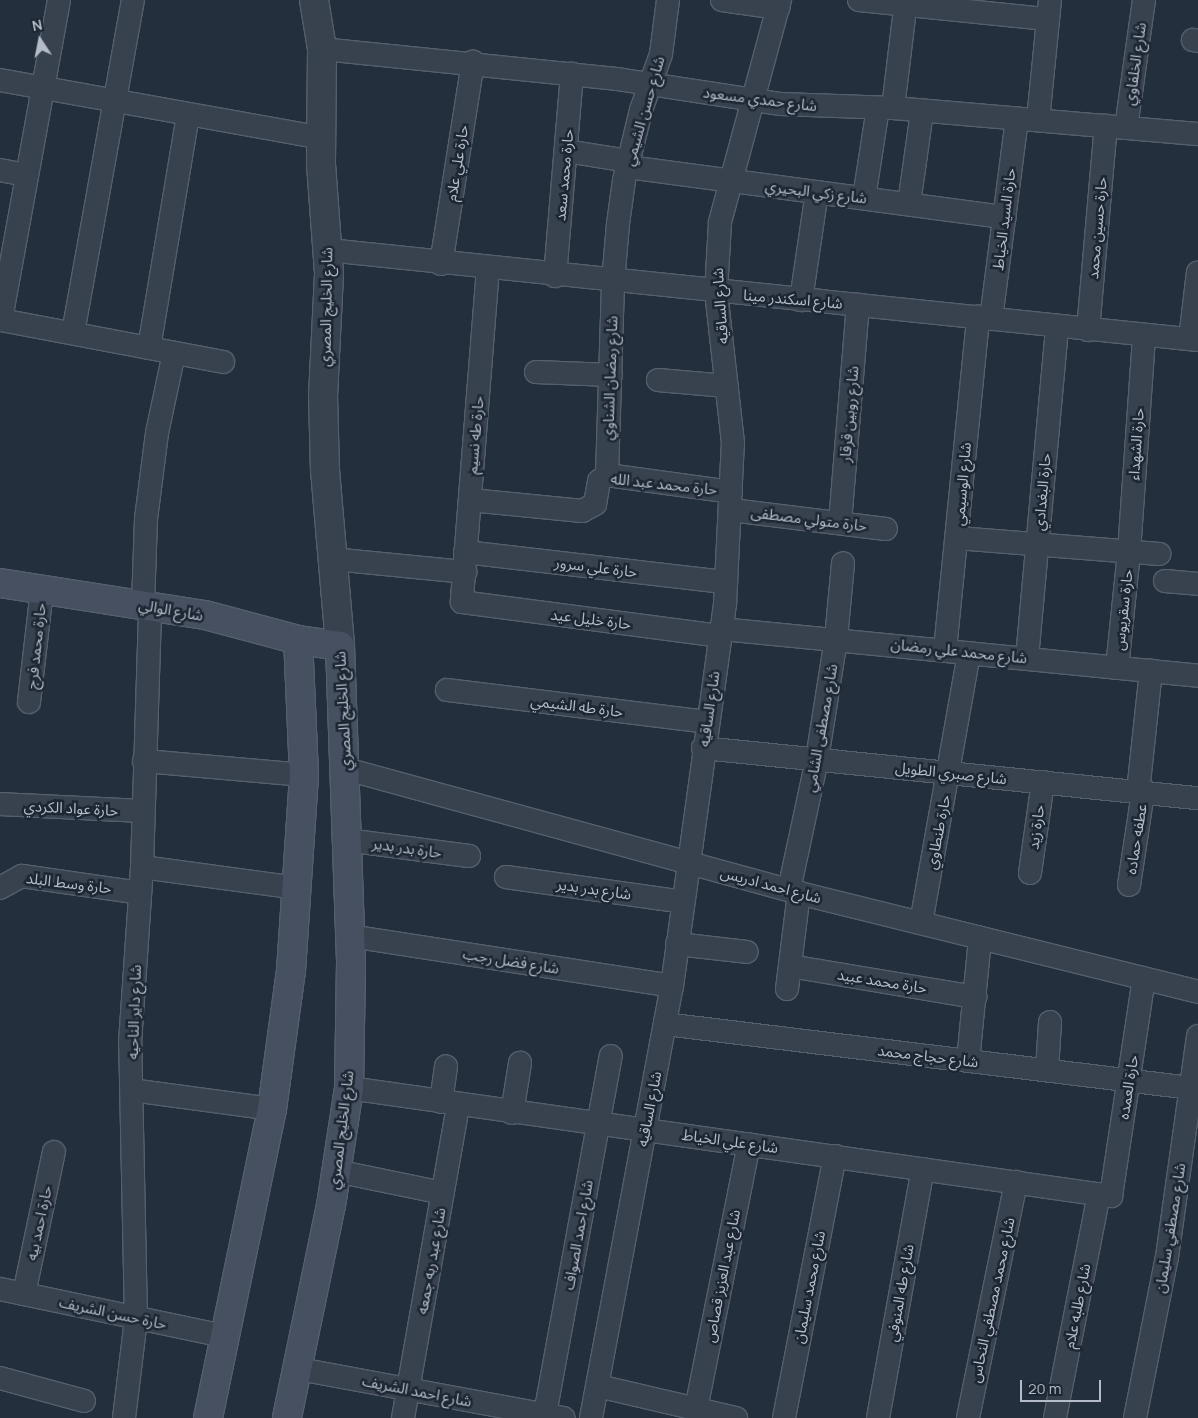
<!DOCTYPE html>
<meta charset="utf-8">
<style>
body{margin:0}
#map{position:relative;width:1198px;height:1418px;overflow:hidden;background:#242f3e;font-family:Manrope,"Noto Sans Arabic",sans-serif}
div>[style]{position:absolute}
.roads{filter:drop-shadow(1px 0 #565f6c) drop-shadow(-1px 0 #565f6c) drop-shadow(0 1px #565f6c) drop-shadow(0 -1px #565f6c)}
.minor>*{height:22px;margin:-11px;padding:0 11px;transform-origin:11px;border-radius:11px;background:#38414e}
.tertiary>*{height:28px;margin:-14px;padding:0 14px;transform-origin:14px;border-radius:14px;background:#38414e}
.secondary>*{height:28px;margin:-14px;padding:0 14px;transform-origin:14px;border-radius:14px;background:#465061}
span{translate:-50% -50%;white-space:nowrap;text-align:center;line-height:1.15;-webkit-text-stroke:5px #1d2633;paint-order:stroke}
.street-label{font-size:15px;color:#b4bcc9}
.north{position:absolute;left:15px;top:15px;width:50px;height:50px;-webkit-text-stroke:4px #1d2633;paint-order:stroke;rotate:349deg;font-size:14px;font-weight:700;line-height:20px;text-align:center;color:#b4bcc9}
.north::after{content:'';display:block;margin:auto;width:18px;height:22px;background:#b4bcc9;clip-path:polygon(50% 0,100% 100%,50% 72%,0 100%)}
.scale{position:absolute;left:1020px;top:1380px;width:81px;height:22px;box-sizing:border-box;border:2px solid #b4bcc9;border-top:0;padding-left:6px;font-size:15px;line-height:18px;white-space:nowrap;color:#b4bcc9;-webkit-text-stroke:4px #1d2633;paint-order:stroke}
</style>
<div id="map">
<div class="roads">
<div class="minor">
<i style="left:59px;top:0;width:325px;rotate:100.3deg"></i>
<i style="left:1px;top:320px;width:226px;rotate:10.7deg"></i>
<i style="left:722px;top:0;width:57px;rotate:8.1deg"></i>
<i style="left:859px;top:0;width:189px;rotate:5.8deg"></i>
<i style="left:1193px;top:40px;width:5px;rotate:11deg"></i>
<i style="left:322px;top:49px;width:297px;rotate:5.8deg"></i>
<i style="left:617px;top:79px;width:166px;rotate:8.7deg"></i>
<i style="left:781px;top:104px;width:112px;rotate:2deg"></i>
<i style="left:893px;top:108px;width:306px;rotate:4.9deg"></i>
<i style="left:0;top:80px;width:326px;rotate:10.2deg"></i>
<i style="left:893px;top:108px;width:109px;rotate:-83.1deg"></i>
<i style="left:1038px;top:120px;width:121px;rotate:-84.3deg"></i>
<i style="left:1126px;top:128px;width:129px;rotate:-82deg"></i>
<i style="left:566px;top:151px;width:64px;rotate:9deg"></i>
<i style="left:628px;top:167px;width:380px;rotate:7.6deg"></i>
<i style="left:0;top:170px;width:26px;rotate:11deg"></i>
<i style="left:864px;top:198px;width:91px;rotate:-81.2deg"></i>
<i style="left:909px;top:204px;width:94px;rotate:-82deg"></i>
<i style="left:328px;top:250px;width:875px;rotate:5.91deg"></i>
<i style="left:441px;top:264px;width:205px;rotate:-81deg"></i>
<i style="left:488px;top:268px;width:335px;rotate:94.5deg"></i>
<i style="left:462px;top:602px;width:260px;rotate:7.5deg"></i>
<i style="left:555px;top:276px;width:203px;rotate:-85.2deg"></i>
<i style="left:801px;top:300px;width:109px;rotate:-81.6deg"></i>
<i style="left:991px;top:319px;width:202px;rotate:-82.6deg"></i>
<i style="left:1088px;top:330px;width:205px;rotate:-85deg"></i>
<i style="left:73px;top:333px;width:338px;rotate:-79.8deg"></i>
<i style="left:1190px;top:339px;width:67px;rotate:-83.2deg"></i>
<i style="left:149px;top:348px;width:235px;rotate:-80.5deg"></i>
<i style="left:536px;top:372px;width:75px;rotate:2.3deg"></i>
<i style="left:658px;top:380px;width:69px;rotate:5deg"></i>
<i style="left:607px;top:475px;width:193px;rotate:-88.2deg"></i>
<i style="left:613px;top:282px;width:58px;rotate:-85.1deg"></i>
<i style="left:618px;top:224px;width:44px;rotate:-82.2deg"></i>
<i style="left:624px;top:180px;width:72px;rotate:-76.3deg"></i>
<i style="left:641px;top:110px;width:59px;rotate:-70.3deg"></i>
<i style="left:661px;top:54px;width:54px;rotate:-82.6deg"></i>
<i style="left:470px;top:500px;width:113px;rotate:5.6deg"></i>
<i style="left:582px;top:511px;width:15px;rotate:-28deg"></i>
<i style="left:595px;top:504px;width:23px;rotate:-80deg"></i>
<i style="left:599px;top:481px;width:10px;rotate:-37deg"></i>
<i style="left:607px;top:475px;width:125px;rotate:7.8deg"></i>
<i style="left:731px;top:510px;width:156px;rotate:7deg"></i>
<i style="left:840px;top:523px;width:219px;rotate:-85.3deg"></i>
<i style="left:957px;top:538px;width:203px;rotate:4.5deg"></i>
<i style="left:465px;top:552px;width:263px;rotate:6.6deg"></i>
<i style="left:332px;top:559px;width:134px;rotate:5.6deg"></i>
<i style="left:1165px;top:581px;width:33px;rotate:5deg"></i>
<i style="left:143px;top:605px;width:86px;rotate:-88deg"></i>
<i style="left:146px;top:519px;width:87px;rotate:-82.7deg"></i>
<i style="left:157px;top:433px;width:82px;rotate:-78deg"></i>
<i style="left:721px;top:629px;width:479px;rotate:5.6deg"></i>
<i style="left:945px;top:650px;width:335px;rotate:-84.3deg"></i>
<i style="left:1027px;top:658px;width:333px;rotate:-84.8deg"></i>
<i style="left:1117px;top:668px;width:117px;rotate:-84.1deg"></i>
<i style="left:1129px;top:552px;width:217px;rotate:-86deg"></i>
<i style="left:447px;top:690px;width:263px;rotate:7deg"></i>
<i style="left:29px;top:702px;width:114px;rotate:-83.4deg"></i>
<i style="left:703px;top:748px;width:498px;rotate:5.8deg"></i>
<i style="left:144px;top:761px;width:161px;rotate:5deg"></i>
<i style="left:346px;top:769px;width:470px;rotate:15.3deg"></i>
<i style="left:799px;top:893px;width:411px;rotate:13.9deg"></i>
<i style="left:1138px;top:792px;width:122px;rotate:-83.9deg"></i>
<i style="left:0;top:804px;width:142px;rotate:2.8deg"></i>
<i style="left:346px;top:840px;width:124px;rotate:7.4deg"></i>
<i style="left:142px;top:867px;width:156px;rotate:7.7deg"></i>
<i style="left:1030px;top:873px;width:92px;rotate:-81.9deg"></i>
<i style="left:506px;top:877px;width:179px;rotate:8deg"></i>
<i style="left:1129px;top:885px;width:94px;rotate:-81.4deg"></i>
<i style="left:0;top:888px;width:25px;rotate:-29deg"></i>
<i style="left:22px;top:876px;width:119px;rotate:8.2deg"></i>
<i style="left:789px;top:890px;width:134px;rotate:-77.9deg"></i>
<i style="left:817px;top:759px;width:121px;rotate:-81deg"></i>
<i style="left:836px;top:639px;width:76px;rotate:-84.7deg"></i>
<i style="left:921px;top:923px;width:274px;rotate:-79.9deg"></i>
<i style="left:350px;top:936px;width:326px;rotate:8.8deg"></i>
<i style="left:677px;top:944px;width:70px;rotate:6.5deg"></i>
<i style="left:790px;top:966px;width:188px;rotate:9.5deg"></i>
<i style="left:787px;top:989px;width:97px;rotate:-82.9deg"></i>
<i style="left:665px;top:1024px;width:530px;rotate:6.94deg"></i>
<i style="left:968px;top:1061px;width:124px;rotate:-84.4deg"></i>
<i style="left:1047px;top:1070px;width:48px;rotate:-86.4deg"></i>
<i style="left:349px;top:1088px;width:770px;rotate:8.07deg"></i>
<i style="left:1111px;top:1196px;width:220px;rotate:-81.4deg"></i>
<i style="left:132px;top:1090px;width:141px;rotate:7.7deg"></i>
<i style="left:441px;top:1102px;width:36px;rotate:-82deg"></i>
<i style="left:512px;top:1113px;width:51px;rotate:-80.9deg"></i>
<i style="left:336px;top:1171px;width:109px;rotate:11.6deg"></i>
<i style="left:0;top:1289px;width:232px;rotate:11.9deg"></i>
<i style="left:24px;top:1294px;width:145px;rotate:-78.1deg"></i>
<i style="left:299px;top:1369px;width:269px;rotate:10.5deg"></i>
<i style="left:0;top:1378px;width:87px;rotate:15.3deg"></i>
<i style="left:598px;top:1386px;width:142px;rotate:13.1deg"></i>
<i style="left:696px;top:1409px;width:270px;rotate:-78.7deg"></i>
<i style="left:545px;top:1414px;width:364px;rotate:-79.6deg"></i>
<i style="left:124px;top:1418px;width:100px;rotate:-83.1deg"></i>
<i style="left:136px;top:1319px;width:276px;rotate:-91.2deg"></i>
<i style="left:130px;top:1043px;width:176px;rotate:-86.1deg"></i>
<i style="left:142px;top:867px;width:261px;rotate:-88.2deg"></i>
<i style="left:403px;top:1418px;width:318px;rotate:-80deg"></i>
<i style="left:591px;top:1418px;width:440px;rotate:-79.4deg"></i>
<i style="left:672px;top:986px;width:386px;rotate:-82.1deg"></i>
<i style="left:725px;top:604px;width:161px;rotate:-87.2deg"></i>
<i style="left:733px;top:443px;width:152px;rotate:-96.4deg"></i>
<i style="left:716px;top:292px;width:70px;rotate:-86.7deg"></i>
<i style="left:720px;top:222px;width:230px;rotate:-74.9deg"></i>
<i style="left:784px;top:1418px;width:267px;rotate:-79deg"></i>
<i style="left:878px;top:1418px;width:253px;rotate:-79.8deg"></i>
<i style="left:968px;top:1418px;width:241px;rotate:-78.5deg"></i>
<i style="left:1055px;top:1418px;width:228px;rotate:-78.9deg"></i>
<i style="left:1135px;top:1418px;width:164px;rotate:-78.8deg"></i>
<i style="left:1167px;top:1257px;width:223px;rotate:-82deg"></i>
</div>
<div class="tertiary">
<i style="left:314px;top:0;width:50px;rotate:80.7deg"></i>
<i style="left:322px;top:49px;width:115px;rotate:90.5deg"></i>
<i style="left:321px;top:164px;width:110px;rotate:85.8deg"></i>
<i style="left:329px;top:274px;width:121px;rotate:92.8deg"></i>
<i style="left:323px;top:395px;width:75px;rotate:88.5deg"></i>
<i style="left:325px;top:470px;width:177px;rotate:85.1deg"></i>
</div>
<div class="secondary">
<i style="left:0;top:583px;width:207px;rotate:8.9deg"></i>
<i style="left:205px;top:615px;width:96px;rotate:15deg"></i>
<i style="left:298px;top:640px;width:42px;rotate:8.1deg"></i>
<i style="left:340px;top:646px;width:317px;rotate:88deg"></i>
<i style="left:351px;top:963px;width:125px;rotate:90.9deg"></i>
<i style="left:349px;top:1088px;width:118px;rotate:98.7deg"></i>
<i style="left:331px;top:1205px;width:217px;rotate:101.7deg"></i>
<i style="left:208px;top:1418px;width:316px;rotate:-78.3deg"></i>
<i style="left:272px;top:1109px;width:139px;rotate:-82.2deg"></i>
<i style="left:291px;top:971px;width:196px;rotate:-86.2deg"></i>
<i style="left:304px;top:775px;width:135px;rotate:-92.5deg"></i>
</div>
</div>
<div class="street-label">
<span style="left:1135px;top:64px;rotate:-82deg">شارع الخلفاوي</span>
<span style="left:760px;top:99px;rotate:7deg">شارع حمدي مسعود</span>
<span style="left:644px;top:111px;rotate:-74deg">شارع حسن الشيمي</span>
<span style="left:457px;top:163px;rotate:-81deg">حارة علي علام</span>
<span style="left:564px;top:175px;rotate:-85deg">حارة محمد سعد</span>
<span style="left:816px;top:192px;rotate:7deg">شارع زكي البحيري</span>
<span style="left:1004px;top:219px;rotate:-83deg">حارة السيد الخياط</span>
<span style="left:1097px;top:228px;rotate:-85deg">حارة حسين محمد</span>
<span style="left:793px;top:299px;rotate:5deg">شارع اسكندر مينا</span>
<span style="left:720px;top:306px;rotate:-94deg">شارع الساقيه</span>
<span style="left:326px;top:307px;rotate:-89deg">شارع الخليج المصري</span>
<span style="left:610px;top:378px;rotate:-88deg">شارع رمضان الشناوي</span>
<span style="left:849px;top:414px;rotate:-85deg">شارع روبين قرقار</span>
<span style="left:475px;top:435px;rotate:-85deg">حارة طه نسيم</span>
<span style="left:1136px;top:444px;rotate:-86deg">حارة الشهداء</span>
<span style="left:664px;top:484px;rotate:6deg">حارة محمد عبد الله</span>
<span style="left:962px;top:484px;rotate:-85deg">شارع الوسيمي</span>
<span style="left:1042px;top:492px;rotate:-85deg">حارة البغدادي</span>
<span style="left:809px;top:519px;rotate:7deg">حارة متولي مصطفى</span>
<span style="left:596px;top:567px;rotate:7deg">حارة علي سرور</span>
<span style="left:171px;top:610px;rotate:10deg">شارع الوالي</span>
<span style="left:1123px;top:610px;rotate:-84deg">حارة سقريوس</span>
<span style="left:591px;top:619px;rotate:7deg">حارة خليل عيد</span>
<span style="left:36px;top:646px;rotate:-84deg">حارة محمد فرج</span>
<span style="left:959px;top:651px;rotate:6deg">شارع محمد علي رمضان</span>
<span style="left:577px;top:706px;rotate:7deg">حارة طه الشيمي</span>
<span style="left:709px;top:709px;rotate:-82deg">شارع الساقيه</span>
<span style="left:343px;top:711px;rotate:-93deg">شارع الخليج المصري</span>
<span style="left:821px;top:728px;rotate:-80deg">شارع مصطفى الشامي</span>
<span style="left:951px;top:773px;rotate:6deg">شارع صبري الطويل</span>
<span style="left:71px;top:808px;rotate:3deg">حارة عواد الكردي</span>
<span style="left:1036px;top:827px;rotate:-82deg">حارة زيد</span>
<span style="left:938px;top:832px;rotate:-79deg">حارة طنطاوي</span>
<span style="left:1136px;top:839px;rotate:-81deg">عطفه حماده</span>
<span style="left:407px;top:848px;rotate:8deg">حارة بدر بدير</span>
<span style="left:69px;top:883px;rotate:7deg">حارة وسط البلد</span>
<span style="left:771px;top:885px;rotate:15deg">شارع احمد ادريس</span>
<span style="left:594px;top:889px;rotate:8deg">شارع بدر بدير</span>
<span style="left:511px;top:961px;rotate:9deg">شارع فضل رجب</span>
<span style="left:882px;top:981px;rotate:9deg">حارة محمد عبيد</span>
<span style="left:134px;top:1012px;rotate:-88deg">شارع داير الناحيه</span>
<span style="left:928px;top:1056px;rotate:7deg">شارع حجاج محمد</span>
<span style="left:1128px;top:1087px;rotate:-81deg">حارة العمده</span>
<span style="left:649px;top:1109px;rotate:-79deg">شارع الساقيه</span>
<span style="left:341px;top:1130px;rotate:-83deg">شارع الخليج المصري</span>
<span style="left:730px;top:1141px;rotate:8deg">شارع علي الخياط</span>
<span style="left:39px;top:1223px;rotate:-78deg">حارة احمد بيه</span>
<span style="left:1170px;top:1228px;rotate:-81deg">شارع مصطفي سليمان</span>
<span style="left:578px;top:1235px;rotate:-80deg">شارع احمد الصواف</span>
<span style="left:431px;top:1261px;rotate:-80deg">شارع عبد ربه جمعه</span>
<span style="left:722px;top:1276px;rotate:-79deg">شارع عبد العزيز قصاص</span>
<span style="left:809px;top:1287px;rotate:-79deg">شارع محمد سليمان</span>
<span style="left:900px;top:1293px;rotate:-80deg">شارع طه المنوفي</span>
<span style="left:992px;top:1300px;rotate:-78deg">شارع محمد مصطفي النحاس</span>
<span style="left:1077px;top:1306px;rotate:-79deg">شارع طلبه علام</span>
<span style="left:113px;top:1313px;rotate:12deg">حارة حسن الشريف</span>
<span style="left:417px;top:1391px;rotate:11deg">شارع احمد الشريف</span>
</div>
<div class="north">N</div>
<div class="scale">20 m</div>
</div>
